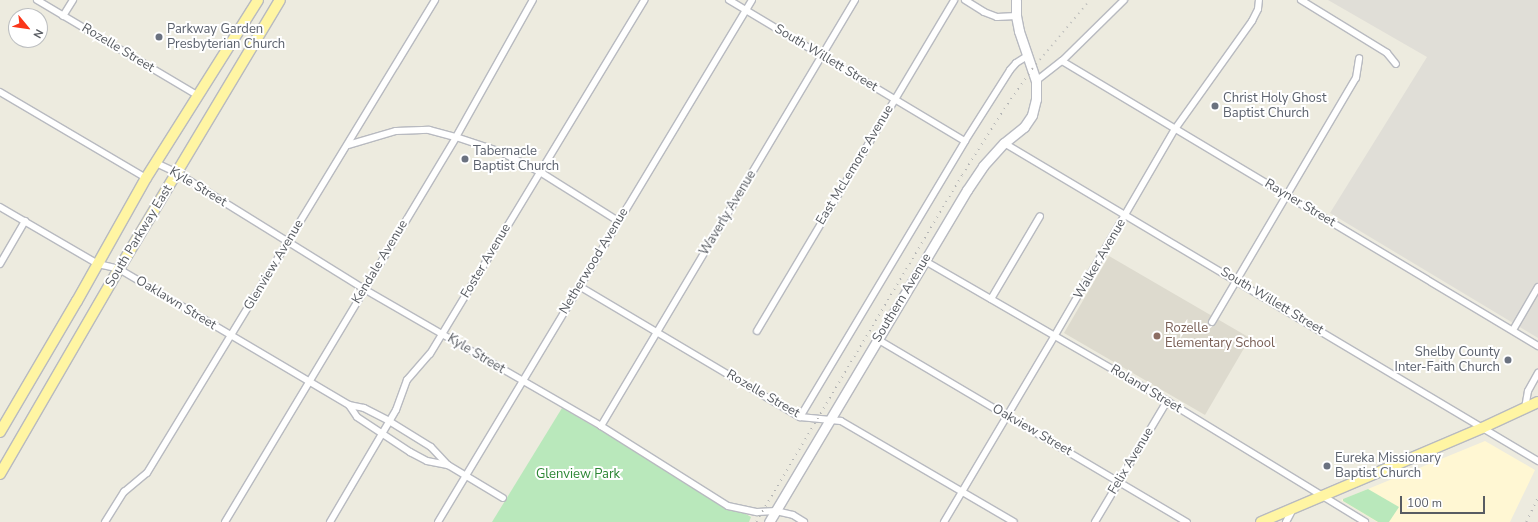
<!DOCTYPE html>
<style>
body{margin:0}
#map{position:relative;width:1538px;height:522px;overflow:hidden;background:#edebdf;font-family:"Nunito Sans",sans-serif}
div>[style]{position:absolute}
.commercial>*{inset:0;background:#fff7d3}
.industrial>*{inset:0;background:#e0ded7}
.education>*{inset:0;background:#dddace}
.green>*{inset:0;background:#b9e8bb}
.roads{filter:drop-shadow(1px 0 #b8bac0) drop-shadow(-1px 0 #b8bac0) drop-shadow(0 1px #b8bac0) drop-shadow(0 -1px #b8bac0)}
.street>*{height:6px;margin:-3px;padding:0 3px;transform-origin:3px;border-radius:3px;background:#fff}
.secondary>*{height:9px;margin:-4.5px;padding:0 4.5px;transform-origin:4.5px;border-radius:4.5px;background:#fff}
.primary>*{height:10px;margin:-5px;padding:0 5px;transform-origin:5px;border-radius:5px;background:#fff5a3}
.rail>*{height:1.5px;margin-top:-0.75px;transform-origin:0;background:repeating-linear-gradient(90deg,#b4b5b5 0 1px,transparent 0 6px)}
.dots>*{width:11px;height:11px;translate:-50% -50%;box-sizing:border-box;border:2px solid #fff;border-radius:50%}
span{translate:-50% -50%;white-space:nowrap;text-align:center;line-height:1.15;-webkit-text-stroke:4px #fff;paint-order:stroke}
.worship-label{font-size:13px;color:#5b616d}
.left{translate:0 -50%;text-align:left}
.right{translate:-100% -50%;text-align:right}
.street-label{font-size:13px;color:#585c62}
.education-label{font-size:13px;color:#785e54}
.park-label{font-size:13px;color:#2c8634}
.north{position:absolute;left:8px;top:8px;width:40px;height:40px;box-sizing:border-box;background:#fff;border:1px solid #bcbec0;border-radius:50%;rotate:119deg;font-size:11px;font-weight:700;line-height:16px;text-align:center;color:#585c62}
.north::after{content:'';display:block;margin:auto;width:14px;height:18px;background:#fa3519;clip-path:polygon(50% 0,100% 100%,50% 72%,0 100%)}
.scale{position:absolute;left:1400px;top:496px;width:85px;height:18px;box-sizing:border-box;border:2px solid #585c62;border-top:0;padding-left:5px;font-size:12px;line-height:14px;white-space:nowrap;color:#585c62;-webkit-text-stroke:3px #fff;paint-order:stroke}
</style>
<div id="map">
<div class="commercial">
<i style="clip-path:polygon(1485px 441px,1535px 470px,1510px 522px,1377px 522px,1341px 500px)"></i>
</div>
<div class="industrial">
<i style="clip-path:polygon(1328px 0,1538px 0,1538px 338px,1330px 213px,1427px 57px)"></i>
</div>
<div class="education">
<i style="clip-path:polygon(1109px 256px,1250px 338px,1205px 415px,1064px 333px)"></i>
</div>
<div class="green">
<i style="clip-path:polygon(562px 408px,751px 517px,749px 522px,492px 522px)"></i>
<i style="clip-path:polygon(1368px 489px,1399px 507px,1389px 522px,1378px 522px,1343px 501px,1343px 499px)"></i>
</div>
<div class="roads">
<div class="street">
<i style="left:37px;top:0;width:188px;rotate:30.7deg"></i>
<i style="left:729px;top:0;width:275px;rotate:30.9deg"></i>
<i style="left:965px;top:0;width:22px;rotate:32deg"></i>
<i style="left:984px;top:12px;width:14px;rotate:21deg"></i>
<i style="left:997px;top:17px;width:19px;rotate:-3deg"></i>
<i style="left:1301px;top:0;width:101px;rotate:31.6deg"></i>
<i style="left:1387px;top:53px;width:14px;rotate:51deg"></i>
<i style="left:63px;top:16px;width:19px;rotate:-58deg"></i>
<i style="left:1062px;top:61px;width:555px;rotate:30.91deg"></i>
<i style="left:1036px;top:81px;width:33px;rotate:-38deg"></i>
<i style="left:1062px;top:61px;width:87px;rotate:-44.5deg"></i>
<i style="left:0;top:92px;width:169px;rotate:30.5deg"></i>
<i style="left:1004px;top:143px;width:622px;rotate:30.77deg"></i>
<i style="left:348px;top:145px;width:50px;rotate:-16.3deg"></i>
<i style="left:396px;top:131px;width:33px;rotate:-2deg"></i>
<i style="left:429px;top:130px;width:28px;rotate:15deg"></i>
<i style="left:456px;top:137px;width:47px;rotate:18.4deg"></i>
<i style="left:501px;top:152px;width:44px;rotate:27.1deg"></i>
<i style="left:540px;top:172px;width:92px;rotate:32.1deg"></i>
<i style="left:156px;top:163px;width:23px;rotate:25deg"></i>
<i style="left:177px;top:173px;width:220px;rotate:31.8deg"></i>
<i style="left:364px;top:289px;width:274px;rotate:30deg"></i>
<i style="left:601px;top:426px;width:150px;rotate:32.2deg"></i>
<i style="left:728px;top:506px;width:30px;rotate:12deg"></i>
<i style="left:757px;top:512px;width:19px;rotate:-3deg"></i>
<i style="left:776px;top:511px;width:17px;rotate:13deg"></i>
<i style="left:793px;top:515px;width:13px;rotate:32deg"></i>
<i style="left:0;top:207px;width:113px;rotate:30.2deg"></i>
<i style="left:98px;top:264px;width:22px;rotate:13deg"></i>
<i style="left:119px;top:269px;width:267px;rotate:30.6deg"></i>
<i style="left:349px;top:405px;width:15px;rotate:11deg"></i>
<i style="left:364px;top:408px;width:28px;rotate:27deg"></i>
<i style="left:389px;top:421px;width:49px;rotate:31.8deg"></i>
<i style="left:431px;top:447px;width:25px;rotate:47deg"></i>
<i style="left:448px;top:465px;width:64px;rotate:31deg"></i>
<i style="left:925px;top:261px;width:280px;rotate:30deg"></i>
<i style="left:1167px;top:401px;width:232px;rotate:31.4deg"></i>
<i style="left:0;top:264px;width:50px;rotate:-59.8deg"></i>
<i style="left:579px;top:286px;width:257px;rotate:30.7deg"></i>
<i style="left:800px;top:417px;width:41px;rotate:5.6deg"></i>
<i style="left:841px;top:421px;width:200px;rotate:30.3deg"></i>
<i style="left:991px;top:299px;width:96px;rotate:-59.4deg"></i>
<i style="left:1212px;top:322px;width:283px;rotate:-59.5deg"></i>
<i style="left:1356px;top:78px;width:20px;rotate:-81deg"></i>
<i style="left:1513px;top:330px;width:50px;rotate:-59.8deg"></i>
<i style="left:757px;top:331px;width:385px;rotate:-59.2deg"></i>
<i style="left:877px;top:339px;width:360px;rotate:30.6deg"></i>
<i style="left:349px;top:405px;width:14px;rotate:56deg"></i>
<i style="left:357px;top:417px;width:64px;rotate:33.4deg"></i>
<i style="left:410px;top:452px;width:19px;rotate:28deg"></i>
<i style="left:427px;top:461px;width:21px;rotate:11deg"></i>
<i style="left:1525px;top:408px;width:17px;rotate:-80deg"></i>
<i style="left:1528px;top:391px;width:21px;rotate:-61deg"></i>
<i style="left:800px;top:417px;width:322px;rotate:-59.1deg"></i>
<i style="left:965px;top:141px;width:84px;rotate:-57.6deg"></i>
<i style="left:1010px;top:70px;width:9px;rotate:-49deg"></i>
<i style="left:1016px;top:63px;width:13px;rotate:-32deg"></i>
<i style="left:601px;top:426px;width:496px;rotate:-59.2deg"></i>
<i style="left:105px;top:522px;width:36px;rotate:-58deg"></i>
<i style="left:124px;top:492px;width:30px;rotate:-40deg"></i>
<i style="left:147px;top:473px;width:554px;rotate:-58.66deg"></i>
<i style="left:225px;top:522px;width:449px;rotate:-59deg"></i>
<i style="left:456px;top:137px;width:157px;rotate:-60.7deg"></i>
<i style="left:330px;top:522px;width:130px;rotate:-59.5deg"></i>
<i style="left:396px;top:410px;width:32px;rotate:-70deg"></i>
<i style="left:407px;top:380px;width:35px;rotate:-49deg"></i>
<i style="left:430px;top:354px;width:414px;rotate:-58.8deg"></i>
<i style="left:438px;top:522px;width:609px;rotate:-58.97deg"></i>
<i style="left:944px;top:522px;width:217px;rotate:-59.3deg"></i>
<i style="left:1055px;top:335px;width:238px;rotate:-59.8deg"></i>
<i style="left:1175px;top:129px;width:133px;rotate:-54.5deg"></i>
<i style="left:1252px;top:21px;width:13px;rotate:-63deg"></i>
<i style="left:1258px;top:9px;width:9px;rotate:-84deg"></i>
<i style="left:1095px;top:522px;width:141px;rotate:-59.2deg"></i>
<i style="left:1286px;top:522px;width:15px;rotate:-62deg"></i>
</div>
<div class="secondary">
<i style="left:769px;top:522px;width:387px;rotate:-59.2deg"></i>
<i style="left:967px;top:190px;width:29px;rotate:-56deg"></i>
<i style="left:983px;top:166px;width:31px;rotate:-48deg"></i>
<i style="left:1004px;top:143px;width:26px;rotate:-39deg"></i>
<i style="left:1024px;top:127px;width:14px;rotate:-56deg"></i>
<i style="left:1032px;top:115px;width:16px;rotate:-76deg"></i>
<i style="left:1036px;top:99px;width:18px;rotate:-90deg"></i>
<i style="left:1036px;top:81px;width:53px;rotate:-108.8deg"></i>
<i style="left:1019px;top:31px;width:15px;rotate:-101deg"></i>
<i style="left:1016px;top:16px;width:16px;rotate:-90deg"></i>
</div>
<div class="primary">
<i style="left:0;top:432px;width:152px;rotate:-59.6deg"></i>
<i style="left:77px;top:301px;width:141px;rotate:-60.7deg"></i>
<i style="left:146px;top:178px;width:210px;rotate:-57.8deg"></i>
<i style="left:0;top:474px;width:237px;rotate:-59.9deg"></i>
<i style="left:119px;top:269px;width:313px;rotate:-59.1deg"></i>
<i style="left:1261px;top:522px;width:240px;rotate:-23deg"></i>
<i style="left:1482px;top:428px;width:62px;rotate:-24.9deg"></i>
</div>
</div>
<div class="rail">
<i style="left:756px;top:522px;width:404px;rotate:-59.3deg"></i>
<i style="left:962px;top:175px;width:78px;rotate:-57.5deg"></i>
<i style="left:1004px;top:109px;width:49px;rotate:-55deg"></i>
<i style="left:1032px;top:69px;width:90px;rotate:-50deg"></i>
<i style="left:1526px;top:522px;width:28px;rotate:-64deg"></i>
</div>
<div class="dots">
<i style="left:159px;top:37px;background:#6b7280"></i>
<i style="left:1215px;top:106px;background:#6b7280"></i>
<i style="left:465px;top:159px;background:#6b7280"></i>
<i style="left:1157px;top:336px;background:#8d6e63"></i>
<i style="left:1508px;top:360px;background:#6b7280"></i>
<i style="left:1327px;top:466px;background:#6b7280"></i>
</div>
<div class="worship-label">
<span class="left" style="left:167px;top:37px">Parkway Garden<br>Presbyterian Church</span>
<span class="left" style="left:1223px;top:106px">Christ Holy Ghost<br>Baptist Church</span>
<span class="left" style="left:473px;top:159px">Tabernacle<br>Baptist Church</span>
<span class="right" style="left:1500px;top:360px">Shelby County<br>Inter-Faith Church</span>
<span class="left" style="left:1335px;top:466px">Eureka Missionary<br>Baptist Church</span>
</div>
<div class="street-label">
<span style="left:118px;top:48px;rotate:31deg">Rozelle Street</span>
<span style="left:826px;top:58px;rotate:31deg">South Willett Street</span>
<span style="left:855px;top:165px;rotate:-59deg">East McLemore Avenue</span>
<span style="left:198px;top:187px;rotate:31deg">Kyle Street</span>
<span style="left:1300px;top:203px;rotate:31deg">Rayner Street</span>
<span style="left:728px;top:213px;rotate:-59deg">Waverly Avenue</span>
<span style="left:139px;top:236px;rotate:-59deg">South Parkway East</span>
<span style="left:1100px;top:259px;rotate:-60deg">Walker Avenue</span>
<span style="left:486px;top:261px;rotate:-59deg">Foster Avenue</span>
<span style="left:594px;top:261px;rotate:-59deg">Netherwood Avenue</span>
<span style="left:380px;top:262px;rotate:-59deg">Kendale Avenue</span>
<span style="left:274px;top:265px;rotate:-59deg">Glenview Avenue</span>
<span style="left:902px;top:298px;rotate:-59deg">Southern Avenue</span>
<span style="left:1272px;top:301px;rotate:31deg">South Willett Street</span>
<span style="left:176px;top:303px;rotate:31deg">Oaklawn Street</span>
<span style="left:476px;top:354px;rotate:31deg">Kyle Street</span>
<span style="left:1146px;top:389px;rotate:31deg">Roland Street</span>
<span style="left:763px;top:394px;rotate:30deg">Rozelle Street</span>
<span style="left:1032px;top:430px;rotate:30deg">Oakview Street</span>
<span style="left:1131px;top:461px;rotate:-59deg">Felix Avenue</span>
</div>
<div class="education-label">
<span class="left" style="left:1165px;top:336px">Rozelle<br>Elementary School</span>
</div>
<div class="park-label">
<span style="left:578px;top:474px">Glenview Park</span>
</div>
<div class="north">N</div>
<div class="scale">100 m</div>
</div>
